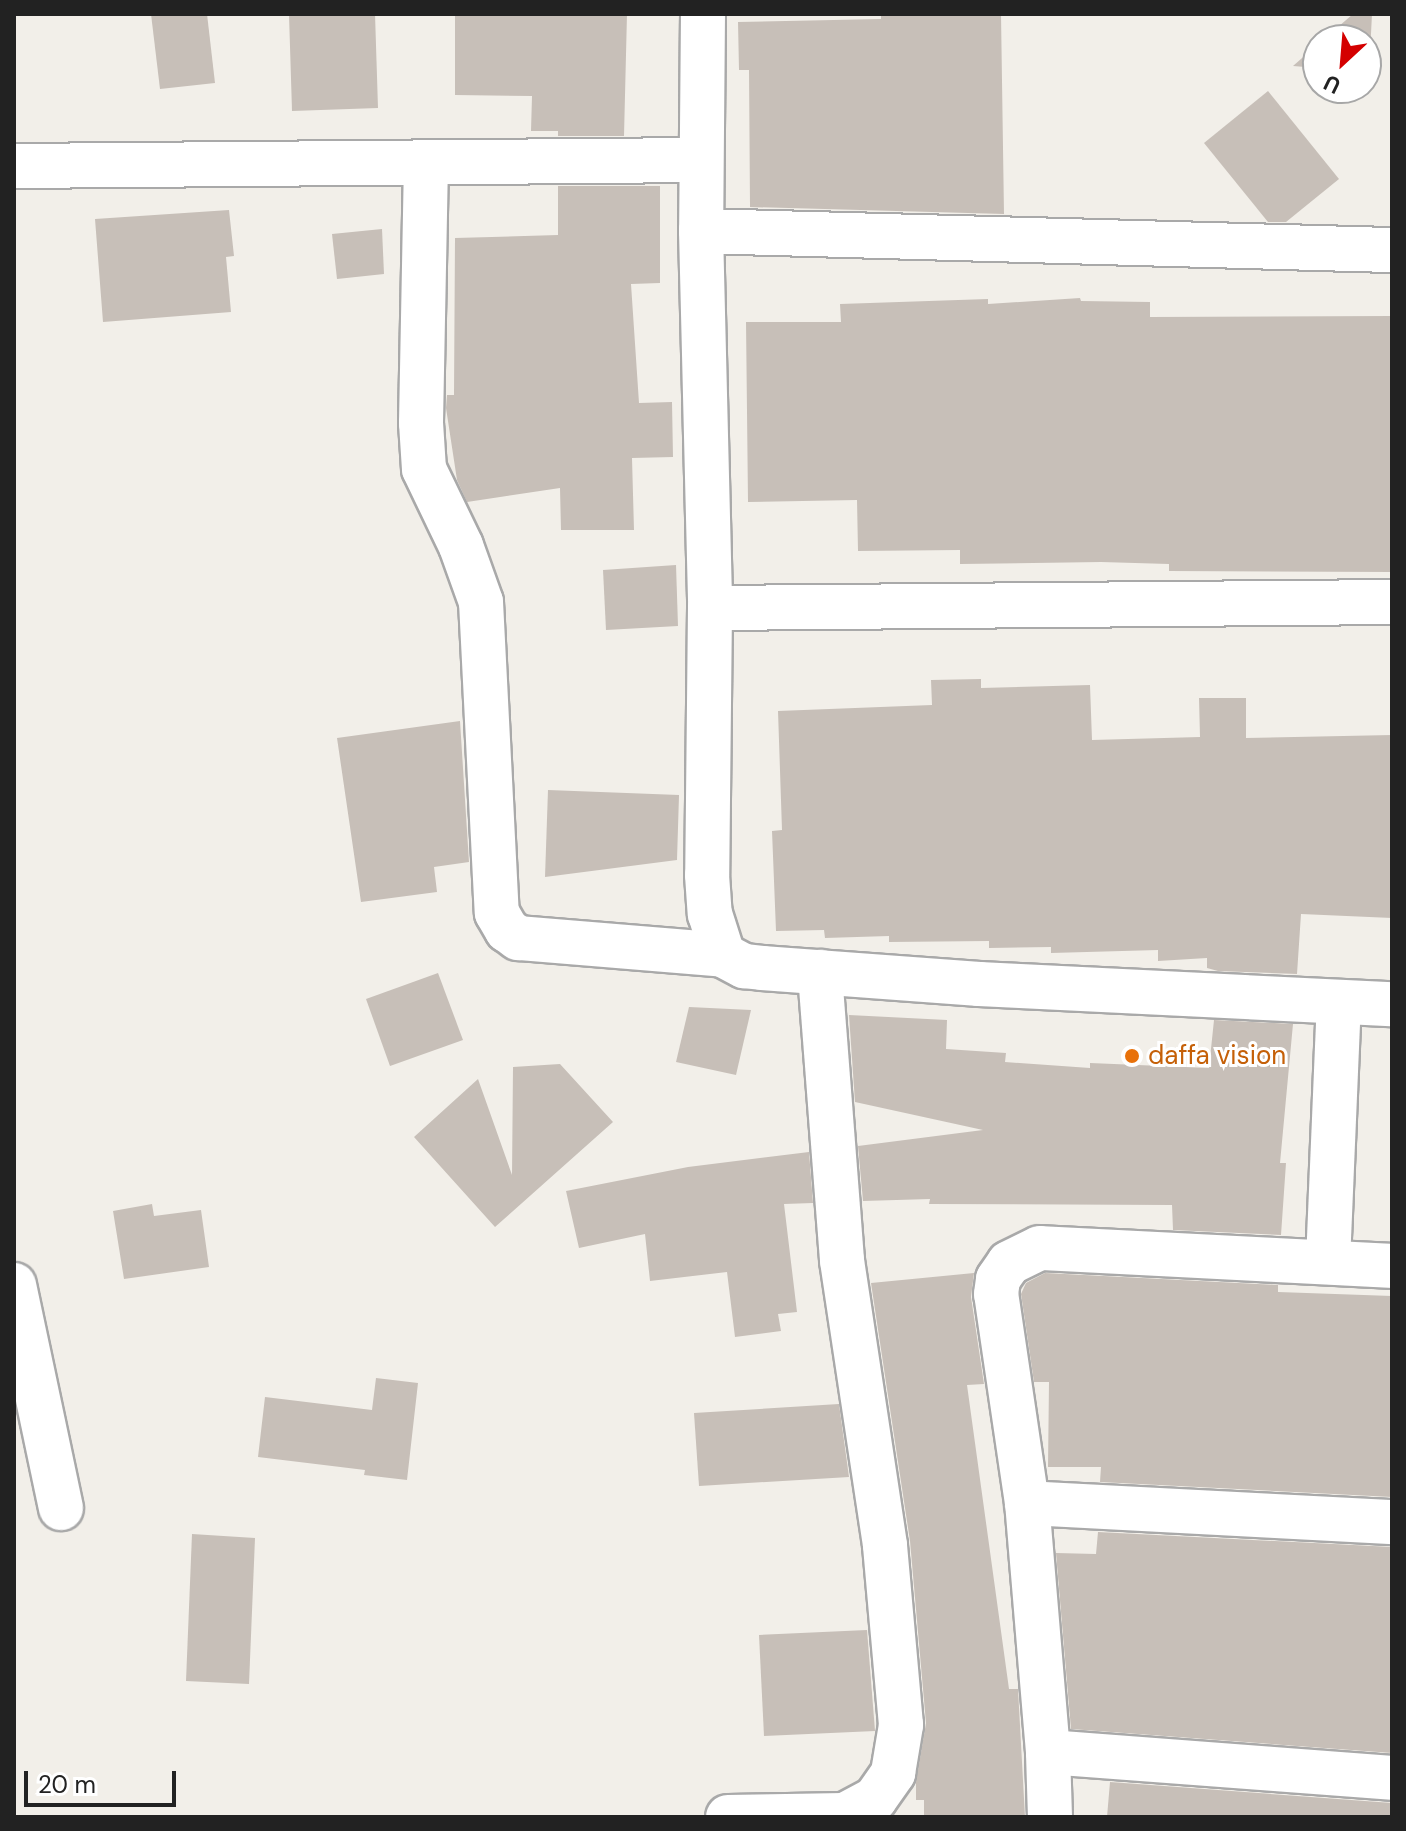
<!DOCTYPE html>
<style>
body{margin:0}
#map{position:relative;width:1406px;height:1831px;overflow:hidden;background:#f2efe9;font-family:"DM Sans",sans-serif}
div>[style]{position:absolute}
.building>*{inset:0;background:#c7bfb8}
.roads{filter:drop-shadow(2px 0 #a9a9a9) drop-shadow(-2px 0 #a9a9a9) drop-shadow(0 2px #a9a9a9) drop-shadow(0 -2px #a9a9a9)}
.minor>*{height:44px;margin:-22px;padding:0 22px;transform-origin:22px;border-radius:22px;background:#fff}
.dots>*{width:22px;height:22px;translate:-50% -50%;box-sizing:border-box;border:4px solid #fff;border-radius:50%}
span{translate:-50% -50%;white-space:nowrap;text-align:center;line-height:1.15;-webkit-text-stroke:6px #fff;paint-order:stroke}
.food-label{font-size:26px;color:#c56008}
.left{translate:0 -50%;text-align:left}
.frame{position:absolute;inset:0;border:16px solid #222;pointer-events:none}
.north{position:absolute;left:1302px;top:24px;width:80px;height:80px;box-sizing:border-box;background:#fff;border:2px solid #a7a7a7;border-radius:50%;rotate:206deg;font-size:22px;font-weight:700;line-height:32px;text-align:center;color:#222}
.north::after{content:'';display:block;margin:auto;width:28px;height:36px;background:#d40000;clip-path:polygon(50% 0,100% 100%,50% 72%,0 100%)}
.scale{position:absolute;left:24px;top:1771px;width:152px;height:36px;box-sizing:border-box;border:4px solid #222;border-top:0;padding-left:10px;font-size:24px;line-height:28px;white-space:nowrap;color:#222;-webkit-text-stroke:6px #fff;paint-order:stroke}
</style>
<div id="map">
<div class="building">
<i style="clip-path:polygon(151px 14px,207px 14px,215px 83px,160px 89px)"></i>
<i style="clip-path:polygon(289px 14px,375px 14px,378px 108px,292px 111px)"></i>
<i style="clip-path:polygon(455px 14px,627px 14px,624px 136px,558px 136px,558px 131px,531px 131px,532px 96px,455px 95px)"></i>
<i style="clip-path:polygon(881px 14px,1001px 14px,1004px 214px,750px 207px,749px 70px,739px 70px,738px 22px,881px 19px)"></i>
<i style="clip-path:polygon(1353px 14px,1372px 14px,1369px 73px,1366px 40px,1323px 40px)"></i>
<i style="clip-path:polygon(1318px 44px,1318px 68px,1293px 66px)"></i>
<i style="clip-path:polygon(1268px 91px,1339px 179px,1286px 222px,1268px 222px,1204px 143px)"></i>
<i style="clip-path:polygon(558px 186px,660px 186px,660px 283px,631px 284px,639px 403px,672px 402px,673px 457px,632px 458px,634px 530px,561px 530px,560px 488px,467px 502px,457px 480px,446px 408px,447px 395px,454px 395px,455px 238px,558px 235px)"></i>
<i style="clip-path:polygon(229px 210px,234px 256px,226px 257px,231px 312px,103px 322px,95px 219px)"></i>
<i style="clip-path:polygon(382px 229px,384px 274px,337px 279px,332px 234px)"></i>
<i style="clip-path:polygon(1080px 298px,1081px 301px,1150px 302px,1150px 317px,1392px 316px,1392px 572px,1169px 571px,1169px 564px,1101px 562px,960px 564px,960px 550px,858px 551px,857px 500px,748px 502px,746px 322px,841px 322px,840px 304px,988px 299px,988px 304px)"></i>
<i style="clip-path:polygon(676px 565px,678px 626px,606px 630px,603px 570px)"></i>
<i style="clip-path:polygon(981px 679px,981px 688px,1090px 685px,1092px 740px,1200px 737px,1199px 698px,1246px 698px,1246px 738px,1392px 735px,1392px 918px,1301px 914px,1297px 974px,1218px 971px,1207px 968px,1207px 958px,1158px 961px,1158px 950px,1051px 953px,1051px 947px,989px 948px,989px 941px,889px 942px,889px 936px,825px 938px,824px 930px,776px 931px,772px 831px,782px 830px,778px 711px,932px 705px,931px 680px)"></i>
<i style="clip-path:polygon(460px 721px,469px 862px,434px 867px,437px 892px,361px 902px,337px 738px)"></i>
<i style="clip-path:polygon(548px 790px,679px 795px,677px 860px,545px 877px)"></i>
<i style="clip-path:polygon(438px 973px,463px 1040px,390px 1066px,366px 999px)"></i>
<i style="clip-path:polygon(689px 1007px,751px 1010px,736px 1075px,676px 1062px)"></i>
<i style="clip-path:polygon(849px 1015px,947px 1020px,946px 1049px,1006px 1053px,1005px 1062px,1090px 1068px,1090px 1063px,1209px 1068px,1214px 1020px,1293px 1024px,1280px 1163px,1286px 1163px,1281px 1235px,1173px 1230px,1172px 1205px,929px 1204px,930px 1199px,863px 1201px,858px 1146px,983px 1130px,855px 1102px)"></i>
<i style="clip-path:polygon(560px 1064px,613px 1122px,495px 1227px,414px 1137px,478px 1079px,512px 1175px,513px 1067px)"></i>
<i style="clip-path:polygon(809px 1152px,813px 1203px,784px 1204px,797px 1312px,778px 1314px,781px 1331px,735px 1337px,727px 1272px,650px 1281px,645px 1234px,579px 1248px,566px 1191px,688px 1167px)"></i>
<i style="clip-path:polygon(152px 1204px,154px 1216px,201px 1210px,209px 1267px,124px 1279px,113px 1211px)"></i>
<i style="clip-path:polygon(974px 1273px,971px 1297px,984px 1384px,967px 1385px,1009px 1689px,1018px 1689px,1025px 1817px,924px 1817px,924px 1800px,916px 1800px,916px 1782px,926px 1723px,910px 1541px,871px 1283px)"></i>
<i style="clip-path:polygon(1045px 1273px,1278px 1285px,1278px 1292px,1392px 1296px,1392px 1497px,1100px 1482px,1101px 1467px,1048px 1467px,1049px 1382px,1034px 1382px,1021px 1294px,1026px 1283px)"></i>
<i style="clip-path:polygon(376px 1378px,418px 1383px,407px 1480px,364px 1475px,365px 1470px,258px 1457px,265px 1397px,372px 1410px)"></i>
<i style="clip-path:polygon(839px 1404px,849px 1477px,699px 1486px,694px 1413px)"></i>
<i style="clip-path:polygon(1098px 1532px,1392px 1547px,1392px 1753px,1071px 1729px,1056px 1553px,1096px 1554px)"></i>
<i style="clip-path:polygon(192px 1534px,255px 1538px,249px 1684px,186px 1681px)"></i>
<i style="clip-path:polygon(867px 1630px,875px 1731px,764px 1736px,759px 1635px)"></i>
<i style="clip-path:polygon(1110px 1782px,1392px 1803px,1392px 1817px,1107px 1817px)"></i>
</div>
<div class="roads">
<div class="minor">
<i style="left:703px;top:14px;width:217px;rotate:90.5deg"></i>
<i style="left:701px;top:231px;width:377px;rotate:88.6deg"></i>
<i style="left:710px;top:608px;width:267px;rotate:90.6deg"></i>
<i style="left:707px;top:875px;width:39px;rotate:86deg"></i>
<i style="left:710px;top:914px;width:43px;rotate:72.4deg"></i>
<i style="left:723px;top:955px;width:24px;rotate:28deg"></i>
<i style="left:744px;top:966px;width:18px;rotate:6deg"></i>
<i style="left:762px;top:968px;width:218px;rotate:4.2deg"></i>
<i style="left:979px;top:984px;width:413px;rotate:2.8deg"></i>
<i style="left:426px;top:162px;width:261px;rotate:91.1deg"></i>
<i style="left:421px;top:423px;width:46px;rotate:86.3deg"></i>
<i style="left:424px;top:469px;width:85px;rotate:64.3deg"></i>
<i style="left:461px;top:546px;width:59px;rotate:70.3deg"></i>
<i style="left:481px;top:602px;width:311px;rotate:87.1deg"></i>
<i style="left:497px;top:913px;width:20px;rotate:60deg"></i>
<i style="left:507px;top:930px;width:14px;rotate:36deg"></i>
<i style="left:518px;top:938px;width:206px;rotate:4.7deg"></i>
<i style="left:14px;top:166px;width:687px;rotate:-0.5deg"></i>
<i style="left:701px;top:231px;width:691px;rotate:1.58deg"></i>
<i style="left:710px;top:608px;width:682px;rotate:-0.5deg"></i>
<i style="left:1328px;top:1262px;width:259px;rotate:-87.6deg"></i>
<i style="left:14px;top:1285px;width:228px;rotate:78.1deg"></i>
<i style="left:1027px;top:1503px;width:365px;rotate:3deg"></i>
<i style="left:1048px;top:1752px;width:345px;rotate:4.3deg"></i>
<i style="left:728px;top:1817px;width:117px;rotate:-1deg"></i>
<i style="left:845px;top:1815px;width:34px;rotate:-28deg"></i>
<i style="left:875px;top:1799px;width:32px;rotate:-55deg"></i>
<i style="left:893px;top:1773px;width:49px;rotate:-80.5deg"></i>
<i style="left:901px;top:1725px;width:181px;rotate:-95.1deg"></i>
<i style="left:885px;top:1545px;width:288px;rotate:-98.6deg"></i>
<i style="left:842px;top:1260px;width:289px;rotate:-94.4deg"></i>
<i style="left:1050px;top:1817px;width:65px;rotate:-91.8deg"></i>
<i style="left:1048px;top:1752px;width:250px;rotate:-94.8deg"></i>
<i style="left:1027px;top:1503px;width:211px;rotate:-98.4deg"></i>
<i style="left:996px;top:1294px;width:15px;rotate:-82deg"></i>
<i style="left:998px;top:1279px;width:19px;rotate:-55deg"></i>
<i style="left:1009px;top:1263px;width:34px;rotate:-26deg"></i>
<i style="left:1040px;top:1248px;width:352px;rotate:2.9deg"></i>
</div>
</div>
<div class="dots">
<i style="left:1132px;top:1056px;background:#e8710a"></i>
</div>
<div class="food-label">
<span class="left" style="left:1148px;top:1056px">daffa vision</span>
</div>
<div class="frame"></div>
<div class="north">U</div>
<div class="scale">20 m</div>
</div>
